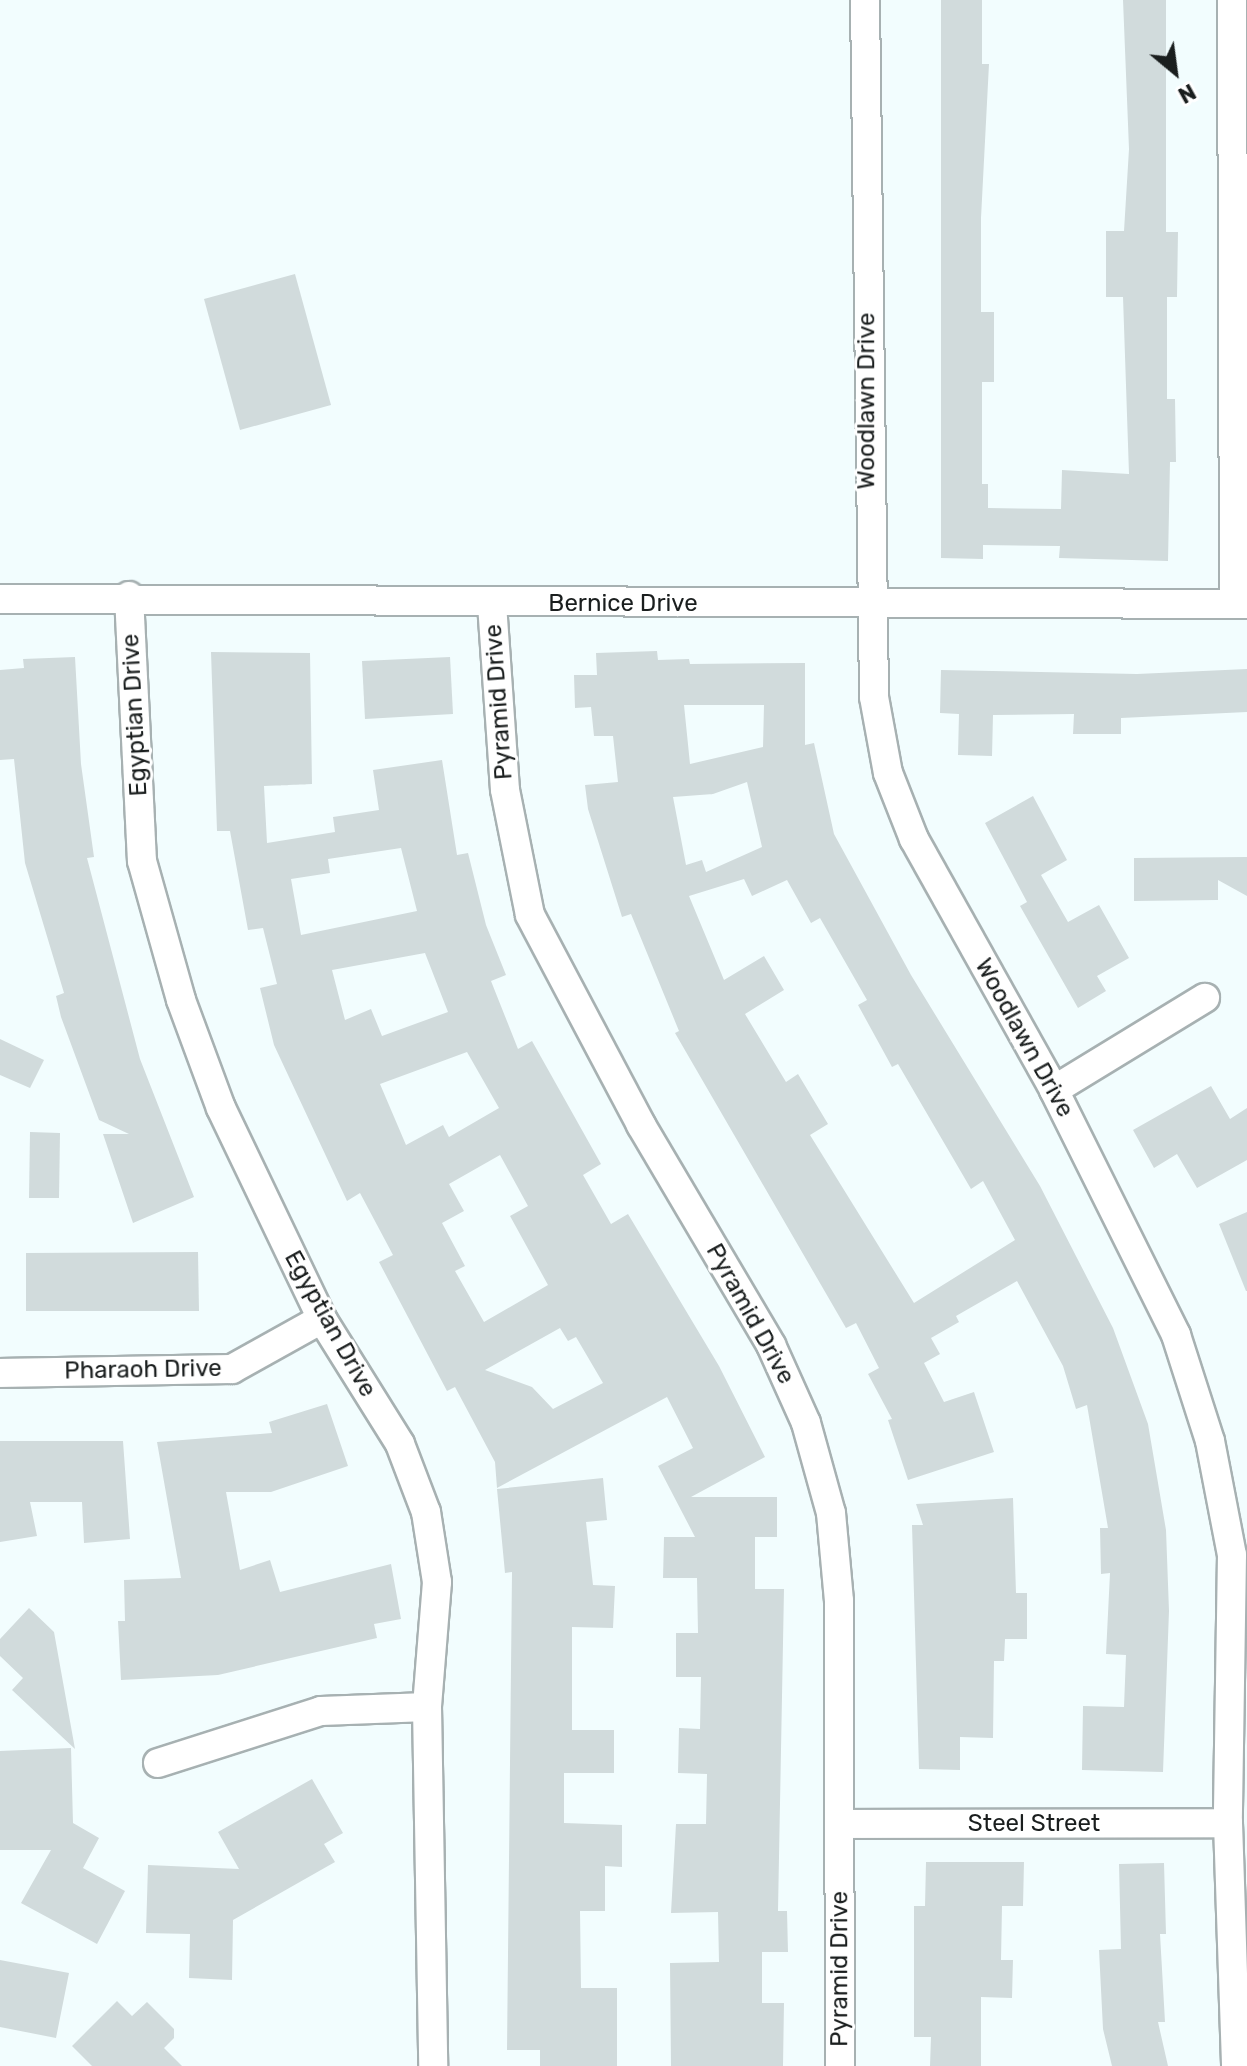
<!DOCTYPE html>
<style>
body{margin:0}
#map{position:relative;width:1247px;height:2066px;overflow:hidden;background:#f2fdfe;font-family:Rubik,sans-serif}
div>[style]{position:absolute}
.building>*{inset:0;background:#d1dbdc}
.roads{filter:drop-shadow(2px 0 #a7b1b2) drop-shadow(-2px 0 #a7b1b2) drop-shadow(0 2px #a7b1b2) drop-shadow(0 -2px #a7b1b2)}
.street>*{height:28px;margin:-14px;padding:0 14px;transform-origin:14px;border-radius:14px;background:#fff}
span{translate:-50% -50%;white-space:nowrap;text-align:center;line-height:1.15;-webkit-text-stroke:6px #fff;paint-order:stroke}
.street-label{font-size:24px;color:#1a1e1e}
.north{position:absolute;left:1135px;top:32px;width:80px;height:80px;-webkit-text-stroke:6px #fff;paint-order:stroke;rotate:151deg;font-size:22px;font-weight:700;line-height:32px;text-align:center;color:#1a1e1e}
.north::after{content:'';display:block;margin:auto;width:28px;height:36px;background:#1a1e1e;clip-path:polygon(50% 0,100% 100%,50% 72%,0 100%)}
</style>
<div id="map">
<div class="building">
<i style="clip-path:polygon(941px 0,982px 0,982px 64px,989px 64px,981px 218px,981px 312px,994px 312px,994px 382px,982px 382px,982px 484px,988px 484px,988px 508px,1061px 509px,1062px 470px,1129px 474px,1123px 297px,1106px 297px,1106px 231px,1124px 231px,1129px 149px,1123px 0,1166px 0,1166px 232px,1178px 232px,1177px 297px,1167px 297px,1167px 399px,1175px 399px,1176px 462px,1170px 462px,1168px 561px,1059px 558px,1060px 546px,983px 545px,983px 559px,941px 558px)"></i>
<i style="clip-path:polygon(295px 274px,331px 405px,240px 430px,204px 299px)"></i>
<i style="clip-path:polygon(evenodd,657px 651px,658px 660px,689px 659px,690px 664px,805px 663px,805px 745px,814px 743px,834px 834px,911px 975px,1040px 1186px,1113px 1328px,1148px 1424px,1166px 1530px,1169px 1611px,1163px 1772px,1082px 1770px,1083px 1706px,1124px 1707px,1126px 1655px,1106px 1654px,1110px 1573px,1101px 1574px,1100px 1528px,1108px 1528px,1087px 1405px,1076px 1409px,1063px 1366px,1017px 1281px,956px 1316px,959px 1322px,931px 1338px,940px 1354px,924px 1363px,944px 1402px,974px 1392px,994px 1452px,908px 1480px,888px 1420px,892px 1419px,868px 1374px,879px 1368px,856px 1323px,846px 1328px,675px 1033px,679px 1031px,631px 914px,622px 917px,588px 809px,585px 785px,618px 782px,613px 736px,594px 736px,591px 707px,575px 708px,574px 675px,597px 675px,596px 653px,657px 651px,684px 705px,764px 705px,763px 747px,690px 764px,684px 705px,657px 651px,747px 782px,762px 847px,706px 872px,702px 860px,686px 865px,673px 797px,713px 794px,747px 782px,657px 651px,744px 879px,752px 896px,787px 880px,811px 923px,820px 918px,867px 1000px,858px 1005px,892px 1067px,898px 1064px,971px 1189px,983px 1181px,1015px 1240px,914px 1303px,810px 1135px,828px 1124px,798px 1074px,786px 1082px,745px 1014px,784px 990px,764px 956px,724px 980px,689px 896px,744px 879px)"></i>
<i style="clip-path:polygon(evenodd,211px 652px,310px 653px,312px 784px,264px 786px,267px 843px,335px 832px,333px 817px,379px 810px,373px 770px,442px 760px,457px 855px,468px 853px,486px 925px,506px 975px,491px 981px,518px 1049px,532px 1041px,601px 1164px,583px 1175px,611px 1224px,628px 1214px,719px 1366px,765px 1457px,691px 1497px,777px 1497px,777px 1537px,755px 1537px,755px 1589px,784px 1589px,778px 1911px,787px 1911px,788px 1952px,762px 1952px,762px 2003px,784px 2003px,783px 2066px,671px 2066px,670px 1963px,719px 1962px,718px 1912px,671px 1913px,676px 1824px,706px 1824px,707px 1774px,678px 1773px,679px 1728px,700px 1729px,701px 1677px,676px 1677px,676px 1633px,698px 1633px,697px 1578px,663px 1578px,664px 1537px,695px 1537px,658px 1466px,693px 1448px,667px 1397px,497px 1488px,495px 1462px,455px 1387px,447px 1391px,379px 1262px,393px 1255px,360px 1193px,347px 1201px,274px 1045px,260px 988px,277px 984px,263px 928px,248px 930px,230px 831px,217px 831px,211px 652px,401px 848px,417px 911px,301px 935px,291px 879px,330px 873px,328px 859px,401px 848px,211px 652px,425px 953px,448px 1012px,382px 1036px,371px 1009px,345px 1020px,332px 970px,425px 953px,211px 652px,467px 1052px,499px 1108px,449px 1137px,443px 1125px,406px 1145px,380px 1084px,467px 1052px,211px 652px,500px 1155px,528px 1206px,510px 1216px,548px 1285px,484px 1322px,455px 1271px,465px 1266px,442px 1223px,464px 1211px,449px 1184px,500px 1155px,211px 652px,560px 1328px,568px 1341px,576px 1337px,603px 1383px,553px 1409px,532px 1387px,485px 1370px,560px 1328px)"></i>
<i style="clip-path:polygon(75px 657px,81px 764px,94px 857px,87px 858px,140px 1059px,194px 1197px,133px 1223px,103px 1134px,129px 1134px,99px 1120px,61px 1017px,56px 996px,64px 993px,25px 863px,14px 759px,0 760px,0 670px,24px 668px,23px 659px)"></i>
<i style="clip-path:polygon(450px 657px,453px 714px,365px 719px,362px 661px)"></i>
<i style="clip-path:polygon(1247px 669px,1247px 712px,1121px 718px,1121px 734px,1073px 734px,1074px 714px,993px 715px,992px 756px,958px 755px,959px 714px,940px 713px,941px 670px,1137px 674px)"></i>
<i style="clip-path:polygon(1033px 796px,1067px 860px,1041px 875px,1068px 922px,1099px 905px,1129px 958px,1097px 976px,1106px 991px,1078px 1008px,1020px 906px,1027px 902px,985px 823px)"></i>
<i style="clip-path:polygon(1247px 857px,1247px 896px,1218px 880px,1218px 900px,1134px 901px,1134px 858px)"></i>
<i style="clip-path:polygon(0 1039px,44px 1060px,30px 1088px,0 1075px)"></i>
<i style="clip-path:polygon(1211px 1086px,1230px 1119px,1247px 1108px,1247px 1160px,1197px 1188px,1177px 1154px,1154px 1168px,1133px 1130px)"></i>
<i style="clip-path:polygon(30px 1132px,60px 1133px,59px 1198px,29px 1198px)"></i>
<i style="clip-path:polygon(1247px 1212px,1247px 1291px,1246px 1291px,1219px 1224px)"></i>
<i style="clip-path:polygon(198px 1252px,199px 1311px,26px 1311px,26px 1253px)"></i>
<i style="clip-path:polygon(327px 1404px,348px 1466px,271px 1492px,226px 1492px,240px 1570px,270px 1560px,280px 1592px,391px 1564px,401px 1619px,374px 1624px,377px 1638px,218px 1675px,121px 1680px,118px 1621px,125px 1621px,124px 1580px,181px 1578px,157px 1442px,272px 1433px,269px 1422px)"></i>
<i style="clip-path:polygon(0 1441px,123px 1441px,130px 1539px,84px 1543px,82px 1502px,30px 1502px,37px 1536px,0 1542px)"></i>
<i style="clip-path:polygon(603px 1478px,607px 1520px,586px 1522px,593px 1585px,615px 1586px,613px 1628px,572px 1627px,572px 1730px,614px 1730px,614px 1773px,564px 1773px,564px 1823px,622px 1825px,622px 1867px,605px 1866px,605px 1911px,580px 1911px,581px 1988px,617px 1988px,617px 2066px,540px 2066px,540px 2050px,507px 2050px,512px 1572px,505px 1573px,497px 1489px)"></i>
<i style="clip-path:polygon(1013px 1498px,1016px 1593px,1027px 1593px,1027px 1639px,1005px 1639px,1004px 1661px,994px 1661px,993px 1738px,960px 1737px,960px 1770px,919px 1769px,912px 1525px,923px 1525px,916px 1504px)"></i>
<i style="clip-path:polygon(29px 1608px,54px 1632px,75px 1749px,12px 1690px,23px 1678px,0 1656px,0 1639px)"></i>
<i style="clip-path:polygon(71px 1748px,73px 1823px,99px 1838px,83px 1868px,125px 1891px,97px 1944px,21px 1903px,51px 1850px,0 1850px,0 1751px)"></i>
<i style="clip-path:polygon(312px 1779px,343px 1833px,324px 1844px,335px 1862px,233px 1920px,232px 1980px,189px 1978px,190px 1934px,146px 1933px,148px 1865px,239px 1869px,218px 1832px)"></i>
<i style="clip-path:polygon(926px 1862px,1024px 1862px,1023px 1906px,1002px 1906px,1001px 1960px,1013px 1960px,1012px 1998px,981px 1997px,981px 2066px,930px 2066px,931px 2037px,914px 2037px,914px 1906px,925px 1906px)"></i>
<i style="clip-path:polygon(1164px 1863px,1166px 1934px,1160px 1934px,1165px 2022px,1158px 2022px,1168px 2066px,1112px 2066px,1103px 2029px,1099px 1950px,1121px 1949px,1119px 1864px)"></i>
<i style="clip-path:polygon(0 1960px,69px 1973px,56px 2038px,0 2027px)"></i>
<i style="clip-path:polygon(117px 2001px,132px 2016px,147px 2002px,174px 2029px,174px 2038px,164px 2048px,182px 2066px,92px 2066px,72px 2046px)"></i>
</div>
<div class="roads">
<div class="street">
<i style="left:865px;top:0;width:697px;rotate:89.26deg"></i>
<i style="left:874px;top:697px;width:77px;rotate:79.6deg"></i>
<i style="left:888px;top:773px;width:71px;rotate:68.5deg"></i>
<i style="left:914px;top:839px;width:287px;rotate:60.8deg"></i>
<i style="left:1054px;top:1090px;width:274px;rotate:63.5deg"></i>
<i style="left:1176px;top:1335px;width:111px;rotate:72.2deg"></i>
<i style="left:1210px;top:1441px;width:116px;rotate:79.1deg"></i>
<i style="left:1232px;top:1555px;width:268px;rotate:90.9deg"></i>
<i style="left:1228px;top:1823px;width:243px;rotate:88.1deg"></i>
<i style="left:1232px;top:0;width:604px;rotate:89.81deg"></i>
<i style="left:129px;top:596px;width:265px;rotate:87.2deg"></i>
<i style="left:142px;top:861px;width:144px;rotate:74.3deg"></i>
<i style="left:181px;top:1000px;width:115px;rotate:69.7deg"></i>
<i style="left:221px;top:1108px;width:234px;rotate:64.4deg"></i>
<i style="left:322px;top:1319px;width:147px;rotate:58deg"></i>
<i style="left:400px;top:1444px;width:73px;rotate:69.1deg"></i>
<i style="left:426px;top:1512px;width:71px;rotate:81.1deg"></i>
<i style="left:437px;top:1582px;width:125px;rotate:94.6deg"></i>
<i style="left:427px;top:1707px;width:359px;rotate:89deg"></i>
<i style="left:0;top:599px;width:1247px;rotate:0.23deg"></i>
<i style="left:492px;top:604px;width:186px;rotate:86deg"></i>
<i style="left:505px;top:790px;width:127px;rotate:78.7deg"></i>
<i style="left:530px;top:915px;width:238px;rotate:62.1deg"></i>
<i style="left:641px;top:1125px;width:256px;rotate:59.4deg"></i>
<i style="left:771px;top:1345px;width:85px;rotate:65.8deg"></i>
<i style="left:806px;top:1423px;width:93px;rotate:74.5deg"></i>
<i style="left:831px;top:1513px;width:88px;rotate:84.8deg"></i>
<i style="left:839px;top:1601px;width:465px;rotate:89.9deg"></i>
<i style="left:1054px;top:1090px;width:177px;rotate:-31.4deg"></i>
<i style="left:0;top:1373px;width:232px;rotate:-1deg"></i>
<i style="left:232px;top:1369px;width:103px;rotate:-29.1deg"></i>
<i style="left:158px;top:1763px;width:171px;rotate:-17.7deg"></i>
<i style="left:321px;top:1711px;width:106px;rotate:-2.2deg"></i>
<i style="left:840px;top:1824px;width:388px;rotate:-0.1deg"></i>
</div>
</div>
<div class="street-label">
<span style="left:867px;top:401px;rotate:-90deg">Woodlawn Drive</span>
<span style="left:623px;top:604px">Bernice Drive</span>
<span style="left:499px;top:702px;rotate:-94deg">Pyramid Drive</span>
<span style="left:135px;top:715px;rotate:-93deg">Egyptian Drive</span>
<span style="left:1024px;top:1038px;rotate:61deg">Woodlawn Drive</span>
<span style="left:750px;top:1314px;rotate:61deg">Pyramid Drive</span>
<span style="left:330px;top:1324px;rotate:61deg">Egyptian Drive</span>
<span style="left:143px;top:1370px;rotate:-1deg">Pharaoh Drive</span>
<span style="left:1034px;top:1824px">Steel Street</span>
<span style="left:840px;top:1969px;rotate:-90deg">Pyramid Drive</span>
</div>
<div class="north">N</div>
</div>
